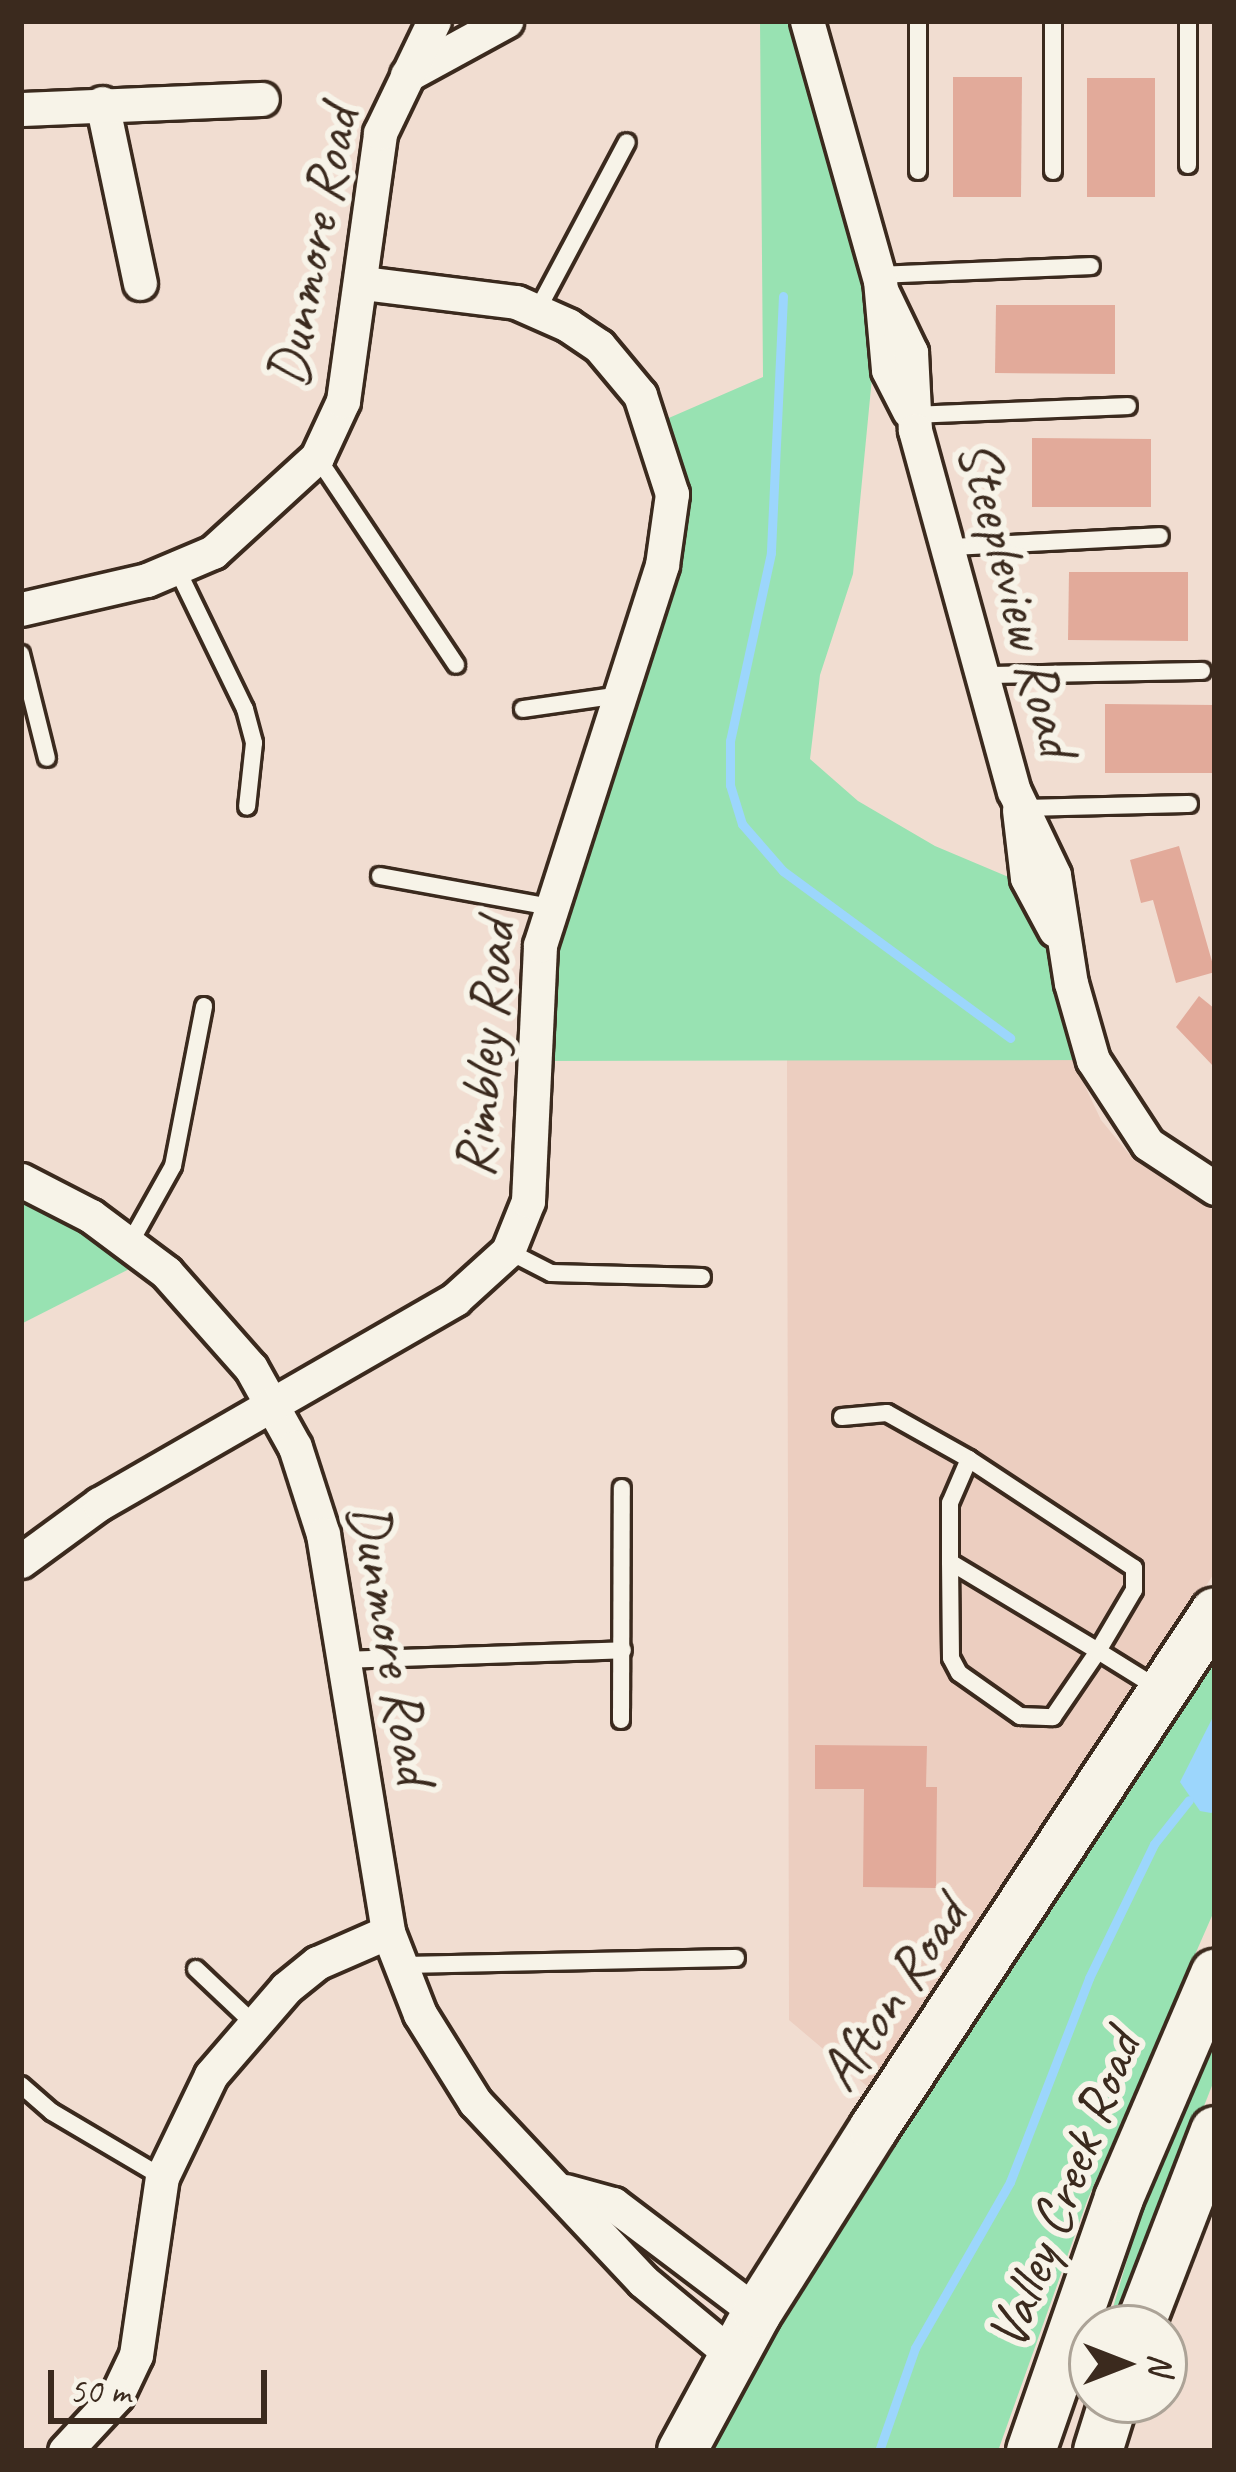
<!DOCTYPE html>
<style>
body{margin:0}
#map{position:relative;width:1236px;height:2472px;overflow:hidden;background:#f1ddd1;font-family:Caveat,sans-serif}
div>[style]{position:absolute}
.built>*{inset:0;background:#eccec0}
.green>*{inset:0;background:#98e2b2}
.water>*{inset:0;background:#9cd6fc}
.stream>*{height:9px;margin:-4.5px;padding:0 4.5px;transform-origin:4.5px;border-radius:4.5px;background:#9cd6fc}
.building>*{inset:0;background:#e2aa9a}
.roads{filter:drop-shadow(3px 0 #3b2a1e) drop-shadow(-3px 0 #3b2a1e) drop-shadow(0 3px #3b2a1e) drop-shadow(0 -3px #3b2a1e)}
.lane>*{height:16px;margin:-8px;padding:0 8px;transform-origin:8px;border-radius:8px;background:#f7f3e8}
.street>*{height:33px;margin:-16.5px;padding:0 16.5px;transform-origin:16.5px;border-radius:16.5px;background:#f7f3e8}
.secondary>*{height:48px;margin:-24px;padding:0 24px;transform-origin:24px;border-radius:24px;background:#f7f3e8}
span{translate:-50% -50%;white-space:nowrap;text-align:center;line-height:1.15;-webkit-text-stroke:12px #f7f3e8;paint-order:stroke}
.street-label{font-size:57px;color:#3b2a1e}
.frame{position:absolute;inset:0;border:24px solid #3b2a1e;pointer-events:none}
.north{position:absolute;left:1068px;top:2304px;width:120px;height:120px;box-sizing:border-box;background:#f7f3e8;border:3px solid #aca397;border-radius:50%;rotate:90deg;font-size:33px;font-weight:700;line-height:48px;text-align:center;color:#3b2a1e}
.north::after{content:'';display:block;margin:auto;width:42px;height:54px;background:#3b2a1e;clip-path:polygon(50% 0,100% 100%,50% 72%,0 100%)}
.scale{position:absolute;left:48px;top:2370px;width:219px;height:54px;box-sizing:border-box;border:6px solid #3b2a1e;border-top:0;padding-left:15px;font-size:36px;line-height:42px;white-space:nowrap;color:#3b2a1e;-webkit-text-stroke:9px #f7f3e8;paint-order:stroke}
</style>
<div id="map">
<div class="built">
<i style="clip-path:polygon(1068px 1050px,1101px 1120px,1129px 1154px,1215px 1211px,1215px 1572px,875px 2093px,789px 2020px,787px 1060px,1068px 1060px)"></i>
</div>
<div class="green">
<i style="clip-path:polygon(760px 21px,807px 21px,881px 285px,853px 574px,820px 675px,810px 759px,858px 801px,935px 846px,1030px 886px,1093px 1060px,533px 1061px,537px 985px,662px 565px,655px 424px,763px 377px)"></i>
<i style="clip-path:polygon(21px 1180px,149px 1259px,21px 1324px)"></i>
<i style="clip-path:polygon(1215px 1658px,1215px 1909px,1087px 2201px,998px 2451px,709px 2451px,813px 2266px)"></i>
<i style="clip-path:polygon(1215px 2021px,1215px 2078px,1117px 2328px,1107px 2328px,1156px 2162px)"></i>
</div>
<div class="water">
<i style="clip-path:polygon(1215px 1713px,1215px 1811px,1211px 1813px,1200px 1811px,1180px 1782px)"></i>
</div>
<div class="stream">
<i style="left:783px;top:296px;width:257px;rotate:92.7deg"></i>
<i style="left:771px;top:553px;width:192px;rotate:102.3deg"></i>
<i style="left:730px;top:741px;width:44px;rotate:90deg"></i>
<i style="left:730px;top:785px;width:41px;rotate:72.9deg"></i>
<i style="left:742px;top:824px;width:62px;rotate:48.9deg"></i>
<i style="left:783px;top:871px;width:282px;rotate:36.3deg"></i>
<i style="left:879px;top:2451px;width:109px;rotate:-70.7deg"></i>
<i style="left:915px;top:2348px;width:191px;rotate:-60.2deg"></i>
<i style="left:1010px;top:2182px;width:219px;rotate:-68.8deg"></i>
<i style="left:1089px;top:1978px;width:149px;rotate:-64.1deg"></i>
<i style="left:1154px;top:1844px;width:56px;rotate:-51.5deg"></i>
</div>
<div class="building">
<i style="clip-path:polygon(953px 77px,1022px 77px,1021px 197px,953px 197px)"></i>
<i style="clip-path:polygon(1087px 78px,1155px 78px,1155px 197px,1087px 197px)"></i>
<i style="clip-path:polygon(996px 305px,1115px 305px,1115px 374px,995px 373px)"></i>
<i style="clip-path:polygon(1032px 438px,1151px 439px,1151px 507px,1032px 507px)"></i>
<i style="clip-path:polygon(1069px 572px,1188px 572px,1188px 641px,1068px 640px)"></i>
<i style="clip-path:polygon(1105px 704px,1215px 705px,1215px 773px,1105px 773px)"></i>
<i style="clip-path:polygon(1179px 846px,1215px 972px,1176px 983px,1153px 900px,1141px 903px,1130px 860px)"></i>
<i style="clip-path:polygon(1199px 996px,1215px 1009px,1215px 1068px,1176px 1027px)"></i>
<i style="clip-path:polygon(815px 1745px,927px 1746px,926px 1787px,937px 1787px,936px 1888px,863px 1887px,864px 1789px,815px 1789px)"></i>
</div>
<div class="roads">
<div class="lane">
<i style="left:918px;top:21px;width:150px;rotate:90deg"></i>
<i style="left:1053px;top:21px;width:150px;rotate:90deg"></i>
<i style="left:1188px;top:165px;width:144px;rotate:-90deg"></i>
<i style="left:879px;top:275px;width:212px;rotate:-2.4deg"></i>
<i style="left:537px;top:311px;width:191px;rotate:-62deg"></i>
<i style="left:914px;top:415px;width:214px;rotate:-2.4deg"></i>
<i style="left:317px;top:457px;width:250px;rotate:56.2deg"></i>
<i style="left:951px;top:547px;width:209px;rotate:-3deg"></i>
<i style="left:176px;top:567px;width:158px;rotate:64.1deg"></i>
<i style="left:245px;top:709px;width:35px;rotate:75deg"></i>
<i style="left:254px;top:743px;width:64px;rotate:96.2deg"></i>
<i style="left:21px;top:654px;width:107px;rotate:76deg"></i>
<i style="left:986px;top:675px;width:216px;rotate:-1.1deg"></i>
<i style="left:523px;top:709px;width:98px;rotate:-8.2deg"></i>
<i style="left:1022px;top:808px;width:167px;rotate:-1.4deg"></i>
<i style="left:380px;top:876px;width:173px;rotate:10.3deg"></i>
<i style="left:130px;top:1243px;width:88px;rotate:-60.8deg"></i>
<i style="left:173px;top:1166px;width:163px;rotate:-79deg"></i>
<i style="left:508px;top:1251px;width:48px;rotate:27.1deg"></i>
<i style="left:551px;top:1273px;width:151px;rotate:1.5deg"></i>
<i style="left:842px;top:1417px;width:45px;rotate:-5.1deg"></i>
<i style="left:887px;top:1413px;width:94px;rotate:29.3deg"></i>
<i style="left:950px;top:1562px;width:96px;rotate:89.4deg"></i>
<i style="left:951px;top:1658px;width:17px;rotate:62deg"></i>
<i style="left:959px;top:1673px;width:75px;rotate:35.2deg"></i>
<i style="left:1020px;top:1716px;width:33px;rotate:2deg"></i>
<i style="left:1053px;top:1717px;width:80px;rotate:-55.7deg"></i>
<i style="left:1098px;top:1651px;width:71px;rotate:-59.5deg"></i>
<i style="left:1134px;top:1590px;width:22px;rotate:-90deg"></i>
<i style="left:1134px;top:1568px;width:198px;rotate:-146.6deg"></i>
<i style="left:969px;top:1459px;width:48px;rotate:113.4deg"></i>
<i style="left:950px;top:1503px;width:59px;rotate:90deg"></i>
<i style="left:950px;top:1562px;width:173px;rotate:31deg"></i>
<i style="left:1098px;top:1651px;width:72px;rotate:31.9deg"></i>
<i style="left:343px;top:1660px;width:280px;rotate:-2deg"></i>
<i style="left:621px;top:1720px;width:232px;rotate:-89.8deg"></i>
<i style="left:401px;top:1965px;width:335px;rotate:-1.2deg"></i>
<i style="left:196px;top:1969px;width:77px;rotate:43.4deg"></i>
<i style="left:21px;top:2085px;width:41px;rotate:41.1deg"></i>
<i style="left:52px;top:2112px;width:128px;rotate:30.6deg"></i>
</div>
<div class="street">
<i style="left:807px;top:21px;width:269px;rotate:74.3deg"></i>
<i style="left:880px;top:280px;width:90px;rotate:84.9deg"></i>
<i style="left:888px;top:370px;width:46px;rotate:62.9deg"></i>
<i style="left:407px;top:75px;width:113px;rotate:-28.6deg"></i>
<i style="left:102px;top:103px;width:184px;rotate:78.1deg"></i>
<i style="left:21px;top:109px;width:241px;rotate:-2.4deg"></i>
<i style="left:882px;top:292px;width:67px;rotate:64.2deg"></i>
<i style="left:911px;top:352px;width:78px;rotate:87.1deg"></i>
<i style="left:915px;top:430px;width:374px;rotate:74.7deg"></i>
<i style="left:1014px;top:791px;width:93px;rotate:64.5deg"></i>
<i style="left:1054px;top:875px;width:109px;rotate:81.1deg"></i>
<i style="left:1071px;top:983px;width:80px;rotate:74.1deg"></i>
<i style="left:1093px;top:1060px;width:100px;rotate:56.8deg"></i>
<i style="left:1148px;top:1144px;width:80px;rotate:33.3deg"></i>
<i style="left:21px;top:609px;width:129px;rotate:-13deg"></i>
<i style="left:147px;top:580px;width:72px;rotate:-23deg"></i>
<i style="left:213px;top:552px;width:141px;rotate:-42.4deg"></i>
<i style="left:317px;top:457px;width:62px;rotate:-65.1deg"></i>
<i style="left:343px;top:401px;width:271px;rotate:-82.1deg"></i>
<i style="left:380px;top:133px;width:124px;rotate:-64.3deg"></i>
<i style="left:1019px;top:810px;width:68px;rotate:83.3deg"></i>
<i style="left:1027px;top:878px;width:59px;rotate:61.7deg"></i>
<i style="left:21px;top:1180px;width:79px;rotate:27.2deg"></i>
<i style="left:91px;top:1216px;width:94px;rotate:36.7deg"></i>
<i style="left:166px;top:1272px;width:128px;rotate:48.5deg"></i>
<i style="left:251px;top:1368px;width:90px;rotate:60.9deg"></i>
<i style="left:295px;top:1447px;width:91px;rotate:72.2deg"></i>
<i style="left:323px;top:1534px;width:403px;rotate:80.7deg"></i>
<i style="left:388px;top:1932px;width:88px;rotate:68.7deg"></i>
<i style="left:420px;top:2014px;width:104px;rotate:58deg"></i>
<i style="left:475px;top:2102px;width:245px;rotate:46.8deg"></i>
<i style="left:643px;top:2281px;width:116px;rotate:39.7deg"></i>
<i style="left:21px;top:1561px;width:97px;rotate:-36.2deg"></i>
<i style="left:99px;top:1504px;width:411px;rotate:-29.9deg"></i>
<i style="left:455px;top:1299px;width:72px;rotate:-42.2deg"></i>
<i style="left:508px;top:1251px;width:54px;rotate:-68.2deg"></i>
<i style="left:528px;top:1201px;width:256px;rotate:-87.3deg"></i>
<i style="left:540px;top:945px;width:399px;rotate:-72.2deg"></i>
<i style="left:662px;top:565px;width:72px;rotate:-82deg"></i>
<i style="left:672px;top:494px;width:104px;rotate:-107.9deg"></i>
<i style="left:640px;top:395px;width:64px;rotate:-129.9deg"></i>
<i style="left:599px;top:346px;width:37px;rotate:-146deg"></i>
<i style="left:568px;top:325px;width:57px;rotate:-156.1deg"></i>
<i style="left:516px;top:302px;width:153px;rotate:-172.9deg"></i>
<i style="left:565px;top:2191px;width:50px;rotate:15.2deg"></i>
<i style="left:613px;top:2204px;width:181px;rotate:37.1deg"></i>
<i style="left:65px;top:2451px;width:76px;rotate:-47.1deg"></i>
<i style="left:117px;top:2395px;width:44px;rotate:-64.6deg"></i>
<i style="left:136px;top:2355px;width:180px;rotate:-81.7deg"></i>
<i style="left:162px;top:2177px;width:113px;rotate:-64.3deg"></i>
<i style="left:211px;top:2075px;width:115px;rotate:-49.2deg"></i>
<i style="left:286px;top:1988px;width:40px;rotate:-39deg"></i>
<i style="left:317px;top:1963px;width:77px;rotate:-23.6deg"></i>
</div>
<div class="secondary">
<i style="left:1139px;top:2328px;width:211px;rotate:-68.9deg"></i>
<i style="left:682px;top:2451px;width:157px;rotate:-61.5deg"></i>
<i style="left:757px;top:2313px;width:219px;rotate:-57.7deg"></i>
<i style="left:874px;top:2128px;width:618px;rotate:-56.54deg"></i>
<i style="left:1031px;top:2451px;width:268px;rotate:-70.8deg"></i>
<i style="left:1119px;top:2198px;width:244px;rotate:-66.8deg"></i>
<i style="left:1098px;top:2451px;width:53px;rotate:-72.6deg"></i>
</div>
</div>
<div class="street-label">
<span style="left:313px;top:247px;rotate:-79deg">Dunmore Road</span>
<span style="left:1017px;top:598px;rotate:75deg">Steepleview Road</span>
<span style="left:485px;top:1049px;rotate:-85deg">Rimbley Road</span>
<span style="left:392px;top:1643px;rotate:80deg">Dunmore Road</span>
<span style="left:893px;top:1994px;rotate:-56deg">Afton Road</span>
<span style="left:1064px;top:2190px;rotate:-69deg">Valley Creek Road</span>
</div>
<div class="frame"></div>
<div class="north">N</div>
<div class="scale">50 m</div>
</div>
